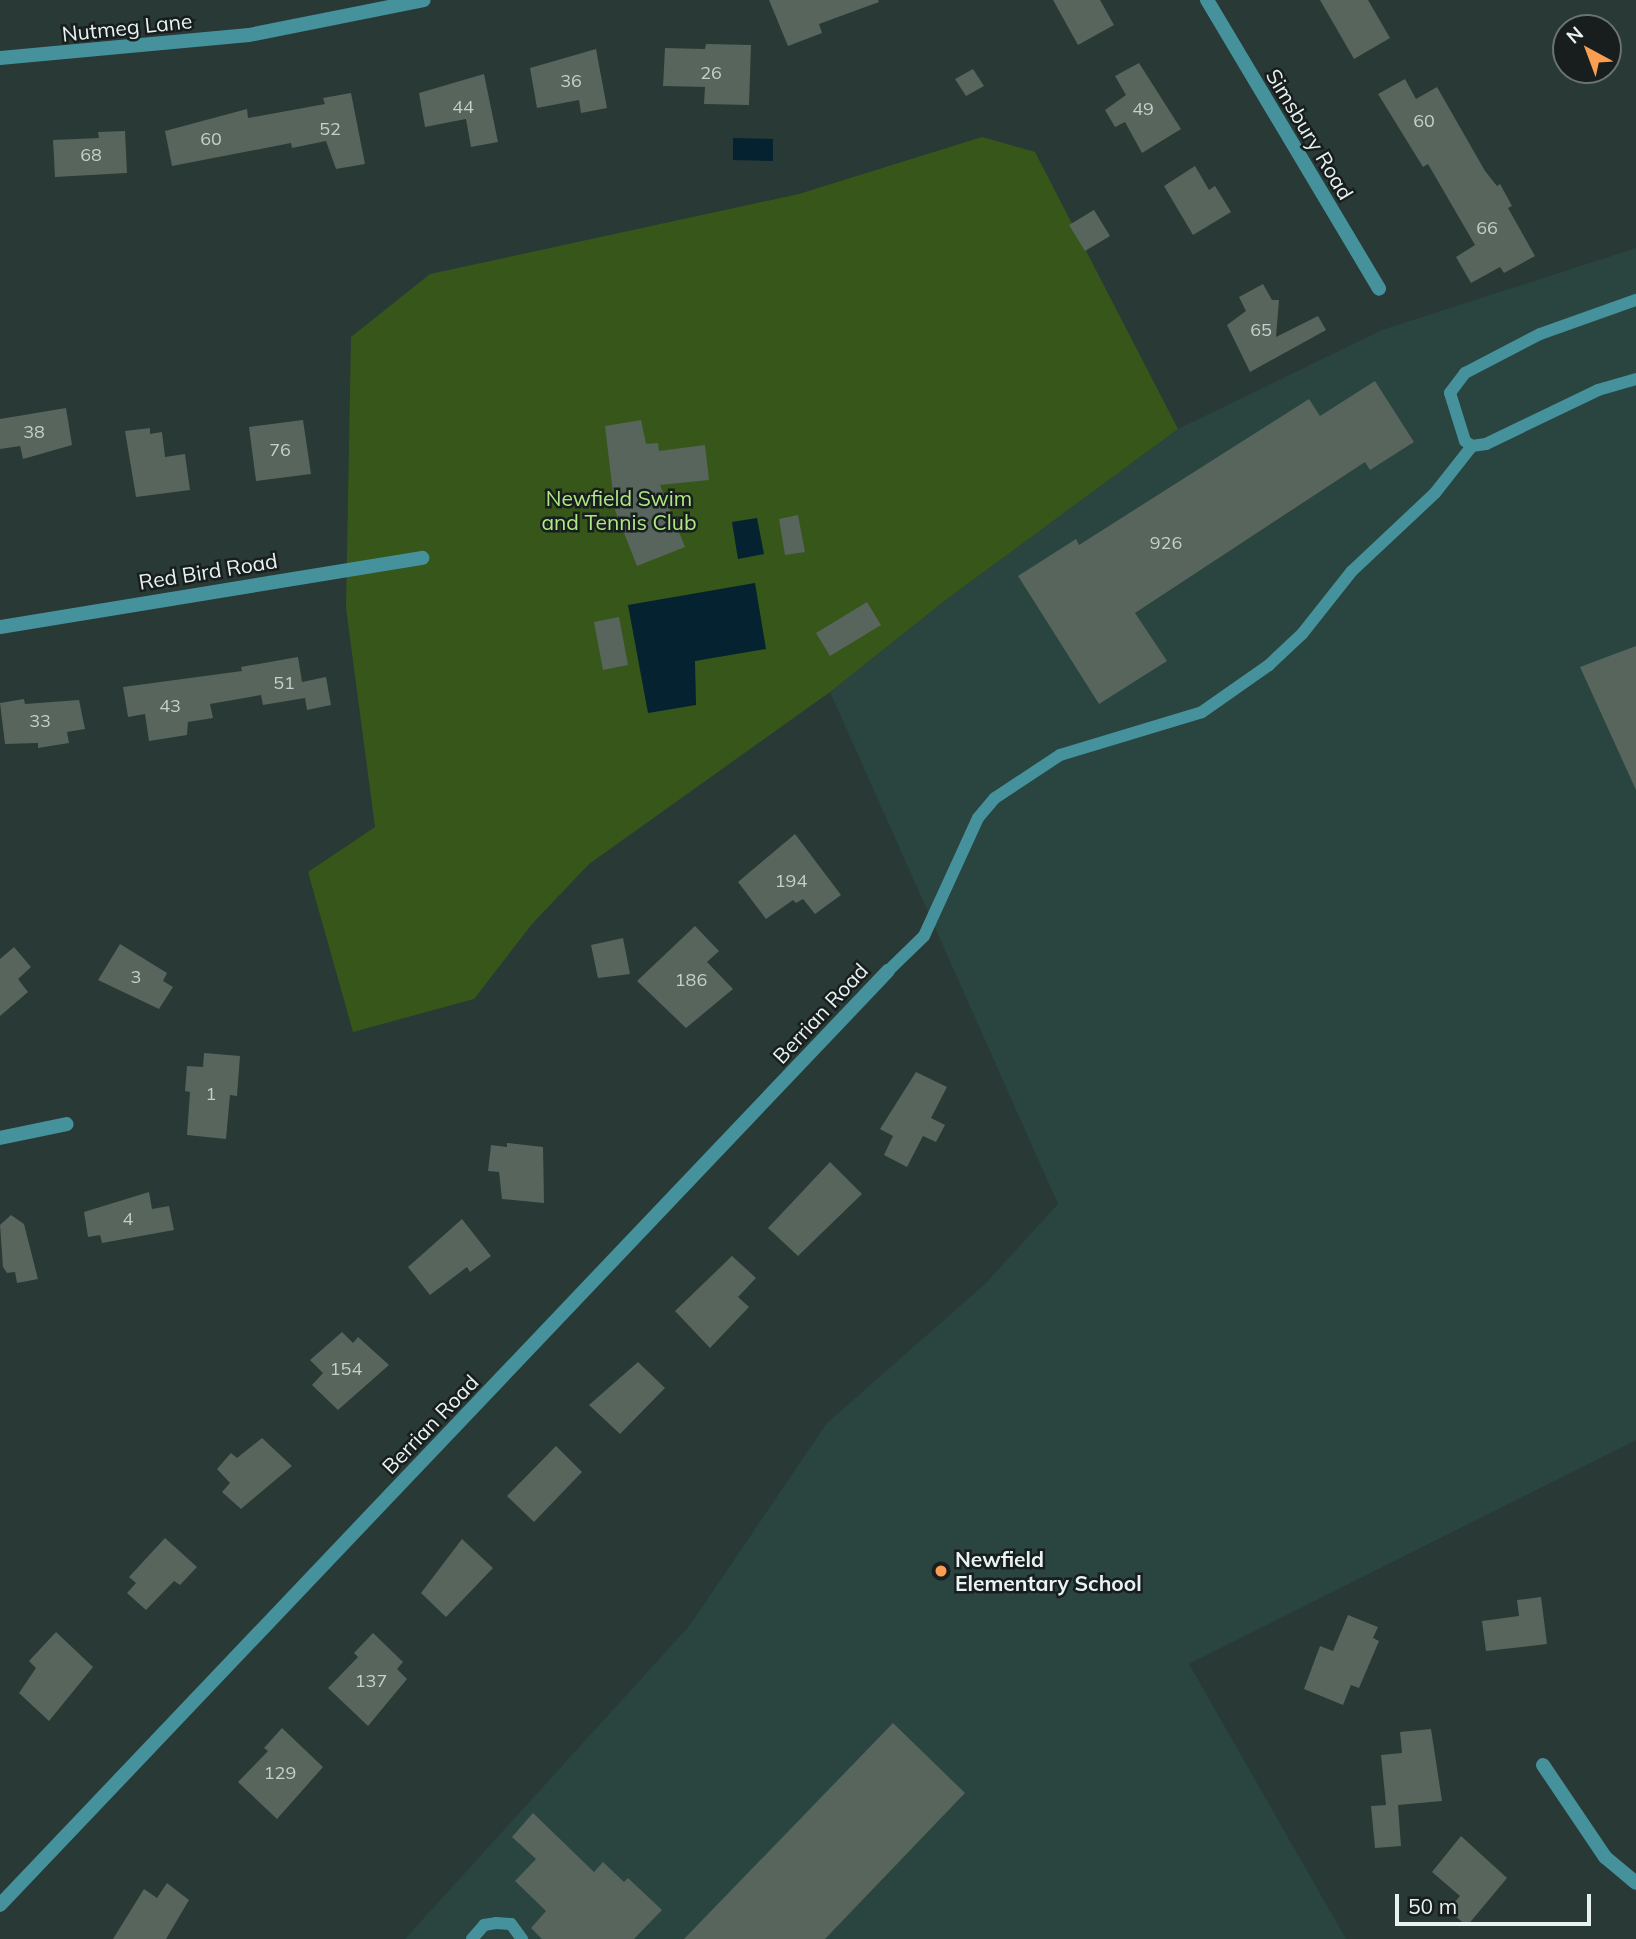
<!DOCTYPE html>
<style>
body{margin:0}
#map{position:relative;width:1636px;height:1939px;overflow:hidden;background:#283936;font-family:Mulish,sans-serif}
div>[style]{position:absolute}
.built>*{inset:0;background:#2a4440}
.green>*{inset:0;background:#37561a}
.water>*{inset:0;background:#042230}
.building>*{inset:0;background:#57655c}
.service>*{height:12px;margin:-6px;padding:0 6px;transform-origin:6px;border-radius:6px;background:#45929d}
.minor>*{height:14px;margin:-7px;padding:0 7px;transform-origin:7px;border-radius:7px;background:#45929d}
.dots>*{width:19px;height:19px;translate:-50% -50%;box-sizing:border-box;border:4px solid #171e1d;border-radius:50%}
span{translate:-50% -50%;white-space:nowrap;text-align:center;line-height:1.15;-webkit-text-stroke:5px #171e1d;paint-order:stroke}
.number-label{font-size:18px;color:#c4d0cc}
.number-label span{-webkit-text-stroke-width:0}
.street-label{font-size:21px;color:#e8f3f1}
.park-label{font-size:21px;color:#b0e885}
.poi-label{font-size:21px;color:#e8f3f1;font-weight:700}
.left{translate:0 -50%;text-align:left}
.north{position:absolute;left:1552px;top:14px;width:70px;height:70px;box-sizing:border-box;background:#171e1d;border:2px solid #6b7372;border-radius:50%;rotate:319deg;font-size:19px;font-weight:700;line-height:28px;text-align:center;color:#e8f3f1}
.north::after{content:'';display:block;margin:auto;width:24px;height:32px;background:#fb9e51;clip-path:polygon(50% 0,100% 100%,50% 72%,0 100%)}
.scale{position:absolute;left:1395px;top:1894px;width:196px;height:32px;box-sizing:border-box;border:4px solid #e8f3f1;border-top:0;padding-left:9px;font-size:21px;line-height:24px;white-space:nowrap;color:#e8f3f1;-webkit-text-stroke:5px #171e1d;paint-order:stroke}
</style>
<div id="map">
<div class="built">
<i style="clip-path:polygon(1636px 248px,1636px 1440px,1189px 1664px,1346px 1939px,405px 1939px,690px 1625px,827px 1423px,985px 1284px,1058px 1204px,830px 692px,947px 599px,1178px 429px,1382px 330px)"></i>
</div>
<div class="green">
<i style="clip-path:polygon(982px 137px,1035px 152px,1178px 429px,947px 599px,830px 692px,589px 864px,532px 924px,474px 999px,353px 1032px,308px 872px,375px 827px,346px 608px,351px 337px,430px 274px,799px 194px)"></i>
</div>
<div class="water">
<i style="clip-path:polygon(733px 138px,773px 139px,773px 161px,733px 160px)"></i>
<i style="clip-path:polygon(757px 518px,764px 554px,738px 559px,732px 522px)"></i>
<i style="clip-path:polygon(755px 583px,766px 649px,695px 661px,696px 705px,648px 713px,628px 605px)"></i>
</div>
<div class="building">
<i style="clip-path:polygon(769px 0,878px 0,879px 2px,819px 24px,822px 33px,788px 46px)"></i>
<i style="clip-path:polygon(1053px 0,1100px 0,1114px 25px,1078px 45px)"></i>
<i style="clip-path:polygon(1320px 0,1368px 0,1390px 38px,1354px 59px)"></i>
<i style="clip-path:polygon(706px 44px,751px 45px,749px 105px,704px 104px,705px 87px,663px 86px,665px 48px,705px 49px)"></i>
<i style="clip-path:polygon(596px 49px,607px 108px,581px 113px,579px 100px,537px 108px,530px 68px)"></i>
<i style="clip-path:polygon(1139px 63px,1181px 129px,1142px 153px,1125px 122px,1115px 127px,1105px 110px,1126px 95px,1115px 76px)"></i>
<i style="clip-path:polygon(973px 69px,984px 86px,966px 96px,955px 79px)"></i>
<i style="clip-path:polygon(484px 74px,498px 142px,471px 147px,466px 119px,425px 127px,419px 93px)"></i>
<i style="clip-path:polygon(1405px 79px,1416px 99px,1437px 87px,1485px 171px,1497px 186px,1500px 184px,1512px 206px,1508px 208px,1535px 256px,1504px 273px,1500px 267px,1471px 283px,1456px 257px,1475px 245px,1428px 164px,1423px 167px,1378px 94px)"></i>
<i style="clip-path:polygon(351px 93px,365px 164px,336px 169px,326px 141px,292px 148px,291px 143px,172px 166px,165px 131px,247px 109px,248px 118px,325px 104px,323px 98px)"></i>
<i style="clip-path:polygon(125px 131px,127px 173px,55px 177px,53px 140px,99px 138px,98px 132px)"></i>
<i style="clip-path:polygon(1195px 166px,1209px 190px,1215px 186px,1231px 212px,1193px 235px,1164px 186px)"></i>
<i style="clip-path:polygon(1094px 210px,1110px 236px,1085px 251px,1069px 225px)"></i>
<i style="clip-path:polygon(1263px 284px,1272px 300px,1279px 300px,1276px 337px,1318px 316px,1326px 330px,1250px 372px,1227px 325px,1246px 311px,1239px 297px)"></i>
<i style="clip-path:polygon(1375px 381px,1414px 442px,1370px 470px,1365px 462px,1135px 613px,1167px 661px,1099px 704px,1018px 576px,1076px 539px,1079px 545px,1309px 399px,1320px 416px)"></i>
<i style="clip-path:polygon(66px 408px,72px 445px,23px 459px,20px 446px,0 449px,0 419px)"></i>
<i style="clip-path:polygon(303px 420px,311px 474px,256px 481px,249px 427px)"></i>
<i style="clip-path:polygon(641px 420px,646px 444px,658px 443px,659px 451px,705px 445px,709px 480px,660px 485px,685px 547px,637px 566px,615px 510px,605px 426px)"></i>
<i style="clip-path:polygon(150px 428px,150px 434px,162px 432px,165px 457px,185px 454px,190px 490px,136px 497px,125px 431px)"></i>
<i style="clip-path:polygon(798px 515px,805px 552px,785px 555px,779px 519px)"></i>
<i style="clip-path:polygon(867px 602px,881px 625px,830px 656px,816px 633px)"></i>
<i style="clip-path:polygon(619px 617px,628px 665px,603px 670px,594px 622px)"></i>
<i style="clip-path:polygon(1636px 646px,1636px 790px,1580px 667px)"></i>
<i style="clip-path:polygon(298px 657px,302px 682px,326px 677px,331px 705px,307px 710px,305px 698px,263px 705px,261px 695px,210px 704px,213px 718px,188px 722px,187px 735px,149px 741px,145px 714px,128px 717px,123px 687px,242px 671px,241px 667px)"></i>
<i style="clip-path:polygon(24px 699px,25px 704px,79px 700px,85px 729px,67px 732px,69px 743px,38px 748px,38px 743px,5px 744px,0 703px)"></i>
<i style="clip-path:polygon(795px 834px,841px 895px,815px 914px,803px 899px,796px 903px,793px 900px,766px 919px,738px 882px)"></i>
<i style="clip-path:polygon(695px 926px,719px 951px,707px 962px,733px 989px,686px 1028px,637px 981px)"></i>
<i style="clip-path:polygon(623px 938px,630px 974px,598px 978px,591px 945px)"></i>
<i style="clip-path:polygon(120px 944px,167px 973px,163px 981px,173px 987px,159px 1009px,98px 980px)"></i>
<i style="clip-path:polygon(14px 947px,31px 967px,18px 979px,28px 992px,0 1016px,0 959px)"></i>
<i style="clip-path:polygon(204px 1053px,240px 1056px,237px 1096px,230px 1095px,226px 1139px,187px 1135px,190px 1092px,185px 1091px,187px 1066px,203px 1067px)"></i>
<i style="clip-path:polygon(916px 1072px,947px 1087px,931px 1118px,945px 1125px,936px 1142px,923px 1136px,907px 1167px,884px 1155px,893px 1136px,880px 1129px)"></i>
<i style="clip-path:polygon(507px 1143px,543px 1147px,544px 1203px,502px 1199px,499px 1172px,488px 1171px,491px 1145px,507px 1147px)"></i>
<i style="clip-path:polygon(830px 1162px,862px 1194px,798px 1256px,768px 1228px)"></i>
<i style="clip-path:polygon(149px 1192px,152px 1209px,169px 1206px,174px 1230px,102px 1243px,100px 1235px,88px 1237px,84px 1212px)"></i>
<i style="clip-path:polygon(11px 1215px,24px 1224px,38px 1279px,17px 1283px,15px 1272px,7px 1273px,3px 1267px,0 1225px)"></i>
<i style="clip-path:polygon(462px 1219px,491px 1256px,470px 1272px,467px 1267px,430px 1295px,408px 1267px)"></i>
<i style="clip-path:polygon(732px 1256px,756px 1278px,738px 1297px,749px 1307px,710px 1348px,675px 1311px)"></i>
<i style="clip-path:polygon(342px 1332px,353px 1343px,358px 1337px,389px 1365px,338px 1410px,312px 1385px,323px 1373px,310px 1360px)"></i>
<i style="clip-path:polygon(638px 1362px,665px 1388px,620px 1434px,589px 1405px)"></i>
<i style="clip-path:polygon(262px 1438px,292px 1466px,241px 1509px,222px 1492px,230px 1483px,217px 1469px,231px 1453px,237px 1458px)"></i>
<i style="clip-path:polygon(556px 1446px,582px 1472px,534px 1522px,507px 1496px)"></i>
<i style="clip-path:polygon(165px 1538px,197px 1567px,180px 1585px,174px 1581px,146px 1610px,127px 1593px,136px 1583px,129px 1577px)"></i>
<i style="clip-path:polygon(462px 1539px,493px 1568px,446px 1617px,421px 1593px)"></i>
<i style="clip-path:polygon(1541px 1597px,1547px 1644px,1486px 1651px,1482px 1621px,1519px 1616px,1517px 1600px)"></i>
<i style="clip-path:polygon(1348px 1615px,1378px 1627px,1373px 1638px,1379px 1641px,1359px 1688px,1351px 1685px,1343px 1705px,1304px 1689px,1320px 1646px,1333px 1651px)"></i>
<i style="clip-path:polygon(56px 1632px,93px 1667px,49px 1721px,19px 1693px,36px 1668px,29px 1661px)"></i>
<i style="clip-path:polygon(373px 1633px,403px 1662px,397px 1669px,407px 1679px,368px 1726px,328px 1688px,358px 1657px,354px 1653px)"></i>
<i style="clip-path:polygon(893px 1723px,965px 1793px,825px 1939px,684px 1939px)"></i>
<i style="clip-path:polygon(282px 1728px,323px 1767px,277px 1819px,238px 1782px,268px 1751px,264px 1748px)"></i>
<i style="clip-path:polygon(1431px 1729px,1442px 1801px,1398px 1805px,1401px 1846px,1375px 1848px,1371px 1806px,1386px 1805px,1381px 1755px,1402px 1753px,1400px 1732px)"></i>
<i style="clip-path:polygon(533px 1813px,594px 1872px,603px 1862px,624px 1882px,628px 1878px,662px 1910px,634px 1939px,542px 1939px,531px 1928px,546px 1911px,515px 1881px,536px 1859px,512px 1837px)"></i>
<i style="clip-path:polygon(1461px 1836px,1507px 1878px,1467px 1926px,1448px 1910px,1460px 1896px,1432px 1872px)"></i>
<i style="clip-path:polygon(167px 1883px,189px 1900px,166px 1939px,113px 1939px,144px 1889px,157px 1898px)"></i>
</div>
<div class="service">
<i style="left:1636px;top:300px;width:102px;rotate:160.5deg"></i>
<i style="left:1540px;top:334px;width:85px;rotate:152.5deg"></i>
<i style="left:1465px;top:373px;width:25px;rotate:127deg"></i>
<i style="left:1450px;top:393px;width:50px;rotate:72.6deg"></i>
<i style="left:1465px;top:441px;width:9px;rotate:36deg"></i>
<i style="left:1472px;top:446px;width:14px;rotate:-8deg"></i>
<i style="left:1486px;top:444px;width:124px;rotate:-25.7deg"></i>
<i style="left:1598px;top:390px;width:40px;rotate:-16deg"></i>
<i style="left:888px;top:971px;width:50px;rotate:-44.2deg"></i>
<i style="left:924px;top:936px;width:130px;rotate:-65.4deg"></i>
<i style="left:978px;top:818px;width:26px;rotate:-50deg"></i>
<i style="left:995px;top:798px;width:78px;rotate:-33.5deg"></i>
<i style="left:1060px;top:755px;width:148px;rotate:-16.8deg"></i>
<i style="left:1202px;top:712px;width:82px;rotate:-35deg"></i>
<i style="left:1269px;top:665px;width:45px;rotate:-43.2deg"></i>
<i style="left:1302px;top:634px;width:80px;rotate:-51.6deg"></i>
<i style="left:1352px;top:571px;width:114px;rotate:-43.2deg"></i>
<i style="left:1435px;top:493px;width:60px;rotate:-51.8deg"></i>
<i style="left:472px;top:1939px;width:18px;rotate:-49deg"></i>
<i style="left:484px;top:1925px;width:12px;rotate:-9deg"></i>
<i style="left:496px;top:1923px;width:15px;rotate:4deg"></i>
<i style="left:511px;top:1924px;width:19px;rotate:54deg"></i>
</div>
<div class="minor">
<i style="left:1207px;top:0;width:336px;rotate:59.2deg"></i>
<i style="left:0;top:58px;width:250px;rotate:-5.3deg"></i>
<i style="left:249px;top:35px;width:178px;rotate:-11.3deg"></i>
<i style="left:0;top:627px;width:428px;rotate:-9.3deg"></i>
<i style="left:0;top:1138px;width:68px;rotate:-11.8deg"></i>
<i style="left:1543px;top:1765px;width:111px;rotate:56deg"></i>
<i style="left:1605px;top:1857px;width:40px;rotate:40deg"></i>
<i style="left:0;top:1905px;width:1289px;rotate:-46.45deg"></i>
</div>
<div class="dots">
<i style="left:941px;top:1571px;background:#fb9e51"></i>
</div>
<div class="number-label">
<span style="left:711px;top:73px">26</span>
<span style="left:571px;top:81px">36</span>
<span style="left:463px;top:107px">44</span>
<span style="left:1143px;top:109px">49</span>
<span style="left:1424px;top:121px">60</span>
<span style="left:330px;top:129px">52</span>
<span style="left:211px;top:139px">60</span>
<span style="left:91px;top:155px">68</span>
<span style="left:1487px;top:228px">66</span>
<span style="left:1261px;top:330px">65</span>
<span style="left:34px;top:432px">38</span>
<span style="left:280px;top:450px">76</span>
<span style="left:1166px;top:543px">926</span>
<span style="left:284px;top:683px">51</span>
<span style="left:170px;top:706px">43</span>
<span style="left:40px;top:721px">33</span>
<span style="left:791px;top:881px">194</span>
<span style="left:136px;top:977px">3</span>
<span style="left:691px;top:980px">186</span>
<span style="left:211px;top:1094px">1</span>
<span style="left:128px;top:1219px">4</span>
<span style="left:346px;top:1369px">154</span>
<span style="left:371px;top:1681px">137</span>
<span style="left:280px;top:1773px">129</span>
</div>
<div class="street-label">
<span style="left:127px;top:27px;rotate:-6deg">Nutmeg Lane</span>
<span style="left:1310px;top:134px;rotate:59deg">Simsbury Road</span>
<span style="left:208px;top:571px;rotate:-9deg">Red Bird Road</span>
<span style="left:820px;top:1013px;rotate:-47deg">Berrian Road</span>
<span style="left:430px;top:1424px;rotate:-46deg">Berrian Road</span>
</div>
<div class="park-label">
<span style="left:619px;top:510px">Newfield Swim<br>and Tennis Club</span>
</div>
<div class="poi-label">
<span class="left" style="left:955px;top:1571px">Newfield<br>Elementary School</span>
</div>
<div class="north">N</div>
<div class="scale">50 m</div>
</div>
